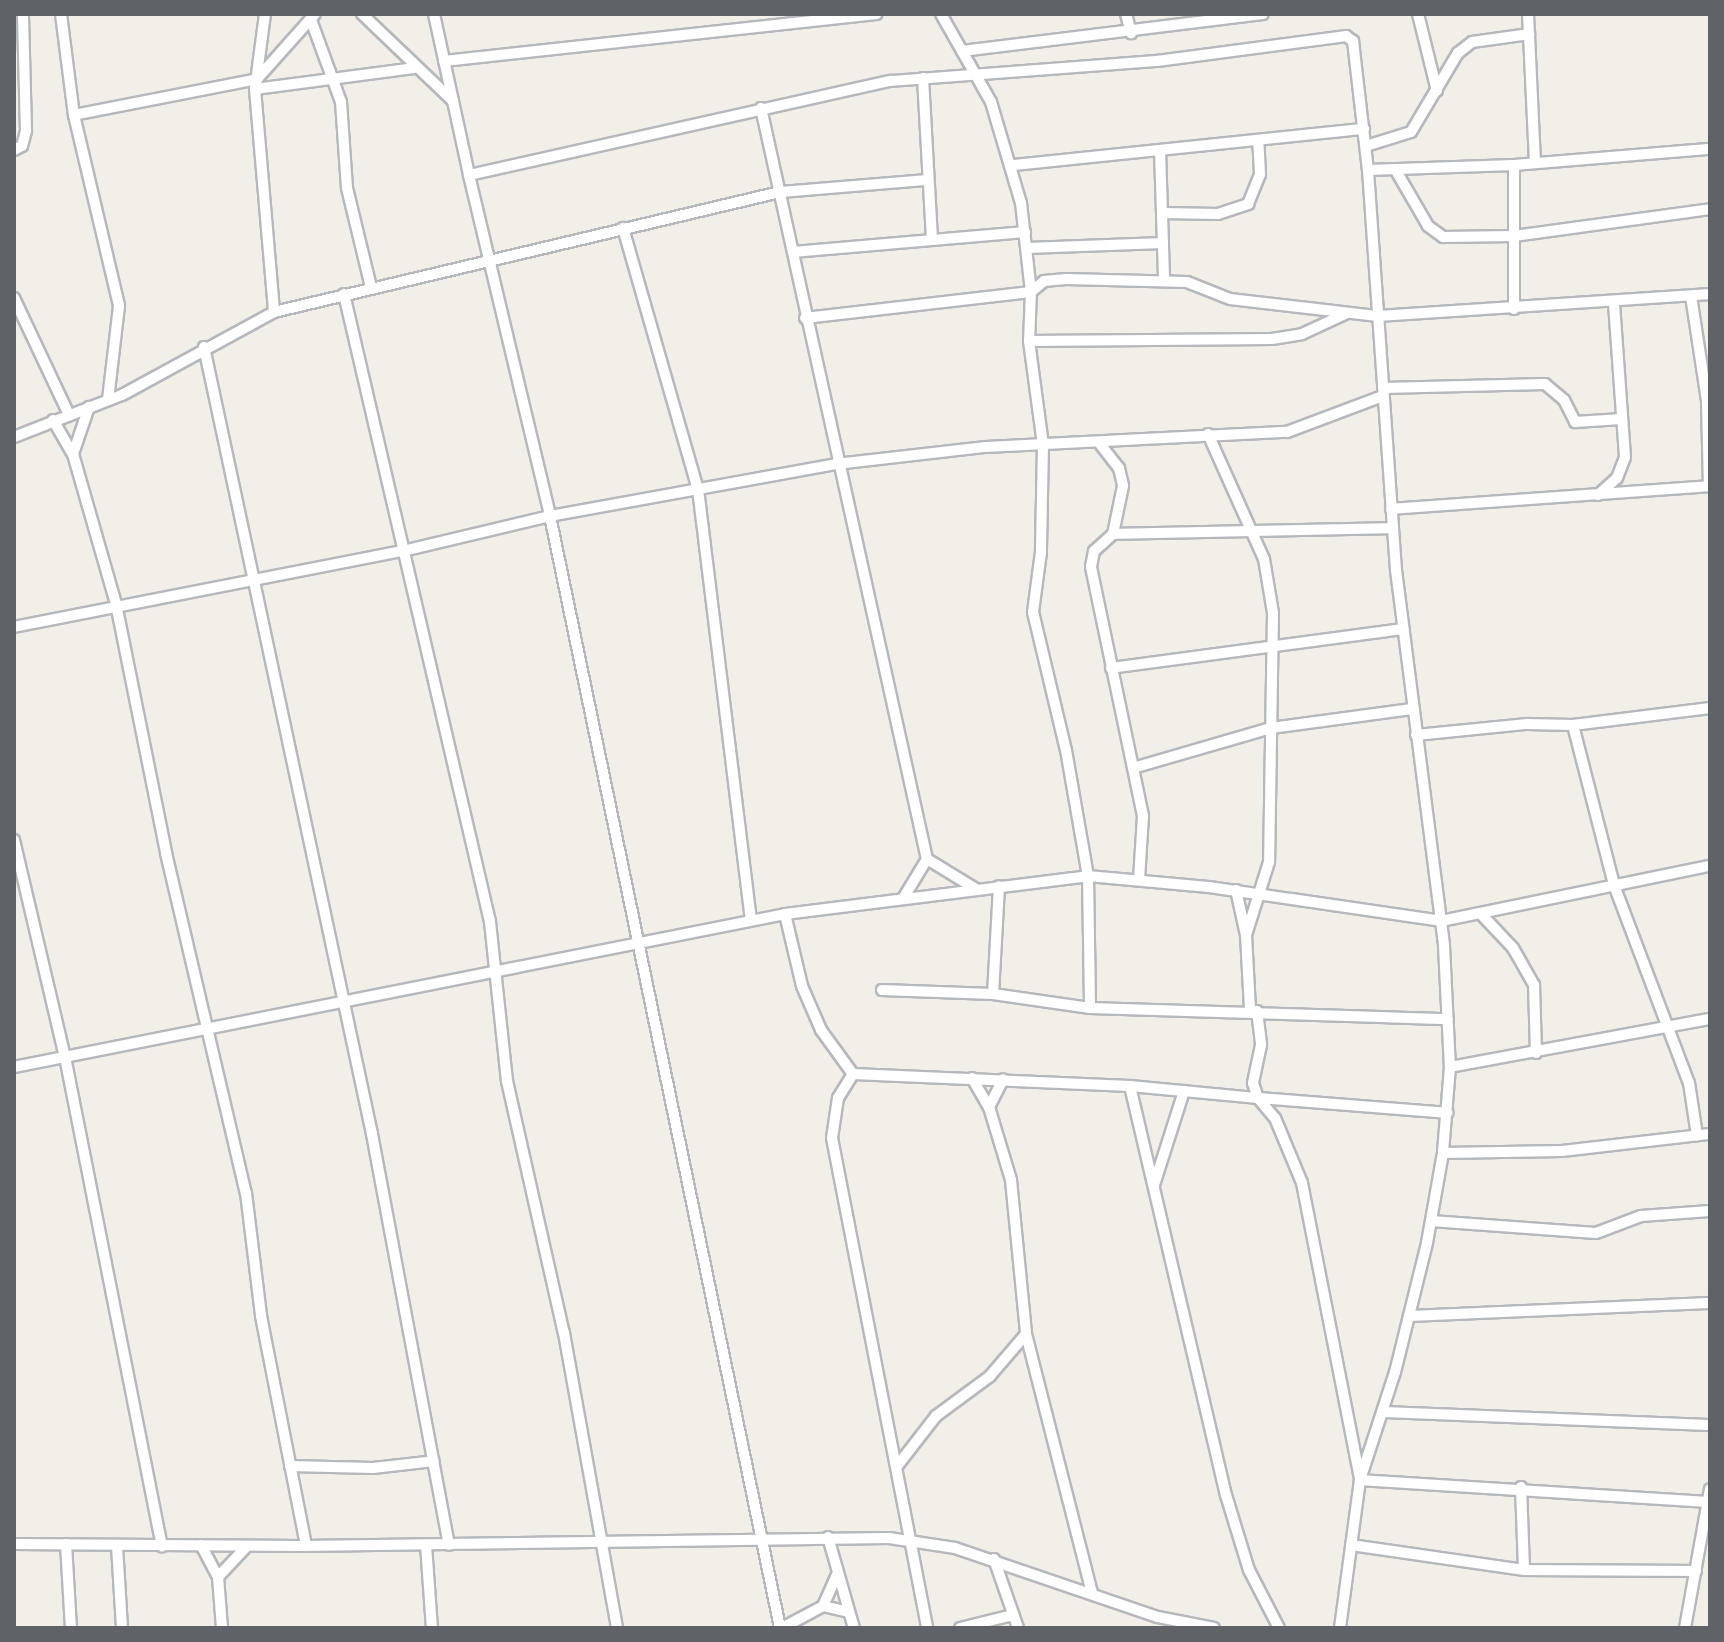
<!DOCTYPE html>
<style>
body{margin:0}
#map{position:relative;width:1724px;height:1642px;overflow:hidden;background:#f1efe8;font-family:Barlow,sans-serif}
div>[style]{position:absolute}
.roads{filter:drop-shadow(2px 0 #b5b8bc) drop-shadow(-2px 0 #b5b8bc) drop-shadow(0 2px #b5b8bc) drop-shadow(0 -2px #b5b8bc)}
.minor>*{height:10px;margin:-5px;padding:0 5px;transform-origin:5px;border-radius:5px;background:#fff}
span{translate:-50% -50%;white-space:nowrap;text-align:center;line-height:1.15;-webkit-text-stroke:6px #fff;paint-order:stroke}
.frame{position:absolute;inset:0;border:16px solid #5f6368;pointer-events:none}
</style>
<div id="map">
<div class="roads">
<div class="minor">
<i style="left:61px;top:14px;width:102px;rotate:82.7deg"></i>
<i style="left:74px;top:115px;width:196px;rotate:76.7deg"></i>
<i style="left:119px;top:306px;width:95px;rotate:96.7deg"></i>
<i style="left:265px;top:14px;width:76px;rotate:97.6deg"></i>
<i style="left:255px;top:89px;width:224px;rotate:85.1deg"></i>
<i style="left:362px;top:14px;width:126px;rotate:43.7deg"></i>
<i style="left:434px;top:14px;width:165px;rotate:77.7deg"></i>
<i style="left:469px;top:175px;width:432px;rotate:-12.6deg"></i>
<i style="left:891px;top:81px;width:267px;rotate:-4.3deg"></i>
<i style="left:1157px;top:61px;width:191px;rotate:-7.5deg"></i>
<i style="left:1346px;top:36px;width:9px;rotate:36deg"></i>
<i style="left:1353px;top:41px;width:130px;rotate:83.4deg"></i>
<i style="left:1368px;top:170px;width:401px;rotate:86deg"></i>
<i style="left:1396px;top:570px;width:379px;rotate:82.7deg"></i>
<i style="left:1444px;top:946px;width:121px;rotate:87.2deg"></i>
<i style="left:1450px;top:1067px;width:86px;rotate:94.7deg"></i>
<i style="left:1443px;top:1153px;width:91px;rotate:100.1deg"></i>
<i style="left:1427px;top:1243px;width:133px;rotate:103.9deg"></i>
<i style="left:1395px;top:1372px;width:114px;rotate:108deg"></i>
<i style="left:1360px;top:1480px;width:149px;rotate:97.7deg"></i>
<i style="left:941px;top:14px;width:101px;rotate:60.4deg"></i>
<i style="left:991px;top:102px;width:105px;rotate:73.5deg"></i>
<i style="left:1021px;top:203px;width:90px;rotate:83.6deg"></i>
<i style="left:1031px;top:292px;width:49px;rotate:92.3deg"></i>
<i style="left:1029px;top:341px;width:104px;rotate:82.3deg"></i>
<i style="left:1043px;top:444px;width:108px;rotate:91.1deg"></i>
<i style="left:1041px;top:552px;width:61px;rotate:97.6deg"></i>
<i style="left:1033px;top:612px;width:142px;rotate:76.6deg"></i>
<i style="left:1066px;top:750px;width:128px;rotate:80.1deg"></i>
<i style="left:1088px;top:876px;width:132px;rotate:89.1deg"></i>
<i style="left:1126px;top:14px;width:20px;rotate:75deg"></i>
<i style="left:1418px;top:14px;width:79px;rotate:76.1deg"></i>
<i style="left:1528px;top:14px;width:148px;rotate:87.3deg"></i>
<i style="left:311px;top:20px;width:87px;rotate:69.9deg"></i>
<i style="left:341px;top:102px;width:86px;rotate:86deg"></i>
<i style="left:347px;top:188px;width:102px;rotate:76.4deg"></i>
<i style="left:962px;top:51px;width:303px;rotate:-7deg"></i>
<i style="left:444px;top:61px;width:435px;rotate:-6.2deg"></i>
<i style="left:923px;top:78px;width:161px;rotate:86.8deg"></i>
<i style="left:255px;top:89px;width:160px;rotate:-7.5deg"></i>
<i style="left:761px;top:108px;width:769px;rotate:77.54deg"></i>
<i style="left:927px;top:859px;width:44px;rotate:121.2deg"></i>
<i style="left:74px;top:115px;width:187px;rotate:-11.1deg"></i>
<i style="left:257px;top:79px;width:87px;rotate:-48.3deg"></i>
<i style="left:1366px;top:146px;width:47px;rotate:-17.3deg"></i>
<i style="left:1411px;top:132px;width:92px;rotate:-59.3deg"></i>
<i style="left:1458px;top:53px;width:18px;rotate:-38deg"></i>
<i style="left:1472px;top:42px;width:58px;rotate:-8deg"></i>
<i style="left:14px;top:150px;width:9px;rotate:-27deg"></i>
<i style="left:22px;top:146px;width:16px;rotate:-75deg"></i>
<i style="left:26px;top:131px;width:117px;rotate:-91.5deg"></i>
<i style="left:1160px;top:150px;width:129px;rotate:88.2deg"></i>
<i style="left:1014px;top:165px;width:352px;rotate:-5.9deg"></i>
<i style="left:1395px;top:169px;width:66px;rotate:59.9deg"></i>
<i style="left:1428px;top:226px;width:19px;rotate:36deg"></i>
<i style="left:1443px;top:237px;width:71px;rotate:-0.8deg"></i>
<i style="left:1514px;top:236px;width:198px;rotate:-7.8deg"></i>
<i style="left:1368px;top:170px;width:146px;rotate:-2deg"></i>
<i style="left:1514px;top:165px;width:197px;rotate:-4.7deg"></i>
<i style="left:469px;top:175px;width:350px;rotate:76.6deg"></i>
<i style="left:550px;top:516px;width:1136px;rotate:78.31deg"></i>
<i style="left:1162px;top:213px;width:56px;rotate:1deg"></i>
<i style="left:1218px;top:214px;width:32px;rotate:-18deg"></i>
<i style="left:1248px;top:204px;width:32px;rotate:-68deg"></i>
<i style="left:1260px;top:174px;width:34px;rotate:-93deg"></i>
<i style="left:623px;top:228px;width:272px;rotate:74deg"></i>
<i style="left:698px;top:489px;width:434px;rotate:83deg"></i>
<i style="left:1027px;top:248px;width:136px;rotate:-2.1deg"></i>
<i style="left:793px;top:252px;width:233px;rotate:-4.9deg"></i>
<i style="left:344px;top:294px;width:645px;rotate:76.91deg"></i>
<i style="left:490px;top:922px;width:160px;rotate:83.9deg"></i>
<i style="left:507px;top:1081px;width:258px;rotate:77.3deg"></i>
<i style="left:564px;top:1333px;width:300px;rotate:79.8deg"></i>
<i style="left:1691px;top:296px;width:106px;rotate:81.3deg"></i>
<i style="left:1707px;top:401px;width:85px;rotate:88.7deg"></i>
<i style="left:14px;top:298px;width:129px;rotate:64.8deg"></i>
<i style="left:1514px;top:309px;width:144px;rotate:-90deg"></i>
<i style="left:805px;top:318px;width:227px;rotate:-6.6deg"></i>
<i style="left:1031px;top:292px;width:17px;rotate:-40deg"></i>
<i style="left:1044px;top:281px;width:22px;rotate:-5deg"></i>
<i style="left:1066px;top:279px;width:121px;rotate:1.4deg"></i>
<i style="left:1187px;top:282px;width:46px;rotate:21.6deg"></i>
<i style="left:1230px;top:299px;width:149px;rotate:6.6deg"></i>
<i style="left:1378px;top:316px;width:333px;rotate:-3.8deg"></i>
<i style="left:1029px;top:341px;width:243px;rotate:-0.5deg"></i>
<i style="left:1272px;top:339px;width:30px;rotate:-9deg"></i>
<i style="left:1302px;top:334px;width:47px;rotate:-24.9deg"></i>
<i style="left:204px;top:347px;width:805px;rotate:77.95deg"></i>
<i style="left:372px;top:1134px;width:418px;rotate:79.4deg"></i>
<i style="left:1383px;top:388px;width:162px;rotate:-1.4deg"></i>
<i style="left:1545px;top:384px;width:25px;rotate:40deg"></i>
<i style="left:1564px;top:400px;width:25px;rotate:63deg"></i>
<i style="left:1575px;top:422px;width:47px;rotate:-3.7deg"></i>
<i style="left:53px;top:420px;width:39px;rotate:60deg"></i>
<i style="left:73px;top:454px;width:156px;rotate:74deg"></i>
<i style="left:116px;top:604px;width:254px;rotate:78.6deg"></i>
<i style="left:166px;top:853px;width:349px;rotate:76.8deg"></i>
<i style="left:246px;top:1193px;width:124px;rotate:83deg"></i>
<i style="left:261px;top:1316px;width:234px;rotate:78.9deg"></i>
<i style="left:1208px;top:434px;width:137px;rotate:65.9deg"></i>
<i style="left:1264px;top:559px;width:55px;rotate:80.5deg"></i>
<i style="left:1273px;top:613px;width:249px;rotate:90.9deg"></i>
<i style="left:1269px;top:862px;width:77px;rotate:107.5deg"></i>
<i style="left:14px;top:437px;width:116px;rotate:-21.3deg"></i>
<i style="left:122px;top:395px;width:173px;rotate:-28.6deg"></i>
<i style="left:274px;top:312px;width:520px;rotate:-13.34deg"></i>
<i style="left:780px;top:192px;width:146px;rotate:-4.7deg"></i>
<i style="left:1100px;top:444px;width:31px;rotate:52deg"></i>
<i style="left:1119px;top:468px;width:18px;rotate:77deg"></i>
<i style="left:1123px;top:486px;width:49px;rotate:101.8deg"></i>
<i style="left:1113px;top:534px;width:25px;rotate:138deg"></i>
<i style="left:1094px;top:551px;width:16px;rotate:101deg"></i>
<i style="left:1091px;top:567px;width:254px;rotate:78.2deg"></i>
<i style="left:1143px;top:816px;width:63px;rotate:93.6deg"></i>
<i style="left:73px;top:454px;width:50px;rotate:-71.2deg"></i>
<i style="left:1598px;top:495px;width:25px;rotate:-42deg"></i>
<i style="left:1617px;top:478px;width:22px;rotate:-69deg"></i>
<i style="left:1625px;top:457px;width:153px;rotate:-94.1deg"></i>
<i style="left:1391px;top:509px;width:320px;rotate:-4.1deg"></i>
<i style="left:1113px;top:534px;width:280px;rotate:-1.2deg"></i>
<i style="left:14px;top:627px;width:396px;rotate:-11.1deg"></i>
<i style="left:403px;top:551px;width:151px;rotate:-13.4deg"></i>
<i style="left:550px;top:516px;width:291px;rotate:-10.3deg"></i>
<i style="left:836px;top:464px;width:151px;rotate:-6.5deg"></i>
<i style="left:986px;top:447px;width:301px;rotate:-2.9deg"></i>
<i style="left:1287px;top:432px;width:103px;rotate:-20.6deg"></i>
<i style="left:1111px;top:668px;width:295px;rotate:-7.6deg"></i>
<i style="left:1573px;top:725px;width:165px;rotate:75.6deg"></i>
<i style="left:1614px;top:885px;width:212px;rotate:69.3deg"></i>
<i style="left:1689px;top:1083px;width:53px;rotate:81.3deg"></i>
<i style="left:1416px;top:735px;width:112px;rotate:-5.7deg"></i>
<i style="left:1527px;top:724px;width:46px;rotate:1.2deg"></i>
<i style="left:1573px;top:725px;width:138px;rotate:-7.1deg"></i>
<i style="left:1133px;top:768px;width:144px;rotate:-16.2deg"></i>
<i style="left:1271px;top:728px;width:142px;rotate:-7.7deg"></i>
<i style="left:14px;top:840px;width:223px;rotate:76.8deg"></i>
<i style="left:65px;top:1057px;width:499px;rotate:78.8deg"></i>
<i style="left:927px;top:859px;width:57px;rotate:31.5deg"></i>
<i style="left:1236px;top:890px;width:46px;rotate:77.5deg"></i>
<i style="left:1246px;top:935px;width:75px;rotate:86.9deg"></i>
<i style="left:1480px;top:913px;width:48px;rotate:46.7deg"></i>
<i style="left:1513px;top:948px;width:43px;rotate:60.4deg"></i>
<i style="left:1534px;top:985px;width:68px;rotate:88.3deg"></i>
<i style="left:785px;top:914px;width:305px;rotate:-7.1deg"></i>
<i style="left:1088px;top:876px;width:121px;rotate:5.2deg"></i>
<i style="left:1209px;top:887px;width:234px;rotate:8.3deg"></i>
<i style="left:1441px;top:921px;width:275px;rotate:-11.6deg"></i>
<i style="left:882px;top:990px;width:111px;rotate:2.1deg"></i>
<i style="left:993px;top:994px;width:98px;rotate:8.2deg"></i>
<i style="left:1090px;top:1008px;width:358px;rotate:1.8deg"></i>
<i style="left:993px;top:994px;width:108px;rotate:-86.8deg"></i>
<i style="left:1257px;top:1011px;width:34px;rotate:83deg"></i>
<i style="left:1261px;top:1045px;width:39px;rotate:102deg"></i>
<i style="left:1253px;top:1083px;width:16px;rotate:72deg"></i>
<i style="left:1258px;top:1098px;width:190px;rotate:4.5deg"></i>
<i style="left:14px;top:1067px;width:786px;rotate:-11.22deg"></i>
<i style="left:785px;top:914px;width:74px;rotate:76.7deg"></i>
<i style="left:802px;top:986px;width:48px;rotate:66.6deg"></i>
<i style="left:821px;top:1030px;width:54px;rotate:54deg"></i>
<i style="left:853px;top:1074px;width:277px;rotate:2.5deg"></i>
<i style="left:1130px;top:1086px;width:420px;rotate:76.8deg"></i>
<i style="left:1226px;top:1495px;width:78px;rotate:73deg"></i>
<i style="left:1249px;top:1570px;width:65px;rotate:62.7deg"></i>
<i style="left:1450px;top:1067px;width:264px;rotate:-10.5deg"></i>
<i style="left:853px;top:1074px;width:28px;rotate:122deg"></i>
<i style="left:838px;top:1098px;width:40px;rotate:98.5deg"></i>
<i style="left:832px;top:1138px;width:499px;rotate:79deg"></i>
<i style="left:972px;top:1078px;width:34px;rotate:60deg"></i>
<i style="left:989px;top:1107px;width:76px;rotate:73.2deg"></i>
<i style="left:1011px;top:1180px;width:155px;rotate:84.4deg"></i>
<i style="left:1026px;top:1334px;width:267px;rotate:75.7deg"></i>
<i style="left:1130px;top:1086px;width:129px;rotate:5.4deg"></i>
<i style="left:1258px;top:1098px;width:26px;rotate:50deg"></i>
<i style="left:1275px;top:1118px;width:70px;rotate:67.4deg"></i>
<i style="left:1302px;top:1183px;width:303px;rotate:78.9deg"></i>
<i style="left:1360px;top:1480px;width:348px;rotate:3.6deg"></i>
<i style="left:989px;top:1107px;width:31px;rotate:-63deg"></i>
<i style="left:1443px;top:1153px;width:119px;rotate:-1deg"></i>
<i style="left:1562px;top:1151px;width:149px;rotate:-6.6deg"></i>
<i style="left:1154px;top:1185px;width:99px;rotate:-72.3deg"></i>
<i style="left:1431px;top:1221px;width:165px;rotate:4.2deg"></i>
<i style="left:1596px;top:1233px;width:48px;rotate:-20.7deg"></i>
<i style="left:1641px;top:1216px;width:69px;rotate:-4.1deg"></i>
<i style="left:1409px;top:1316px;width:301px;rotate:-2.5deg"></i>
<i style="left:1383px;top:1412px;width:327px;rotate:2.3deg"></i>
<i style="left:898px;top:1465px;width:62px;rotate:-52.2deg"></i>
<i style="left:936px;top:1416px;width:67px;rotate:-36.5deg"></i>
<i style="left:990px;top:1376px;width:55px;rotate:-49.4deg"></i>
<i style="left:290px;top:1466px;width:83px;rotate:1.4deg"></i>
<i style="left:373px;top:1468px;width:61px;rotate:-6.5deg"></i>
<i style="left:1521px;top:1487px;width:83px;rotate:87.9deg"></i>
<i style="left:828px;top:1537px;width:95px;rotate:74.1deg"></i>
<i style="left:14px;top:1544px;width:288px;rotate:0.4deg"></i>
<i style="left:302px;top:1546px;width:587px;rotate:-0.78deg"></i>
<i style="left:889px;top:1538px;width:67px;rotate:8.6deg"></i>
<i style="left:955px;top:1548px;width:214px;rotate:18.8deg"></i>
<i style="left:1158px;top:1617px;width:57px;rotate:11.1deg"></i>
<i style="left:66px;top:1544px;width:84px;rotate:86.6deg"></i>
<i style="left:201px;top:1545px;width:36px;rotate:62deg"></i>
<i style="left:218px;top:1577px;width:51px;rotate:85.5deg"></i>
<i style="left:426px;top:1545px;width:83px;rotate:85.9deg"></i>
<i style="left:1351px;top:1545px;width:175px;rotate:8.2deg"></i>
<i style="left:1524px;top:1570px;width:172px;rotate:0.3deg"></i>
<i style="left:117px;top:1546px;width:82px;rotate:86.5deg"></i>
<i style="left:994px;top:1559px;width:73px;rotate:70.8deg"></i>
<i style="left:218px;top:1577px;width:42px;rotate:-46.9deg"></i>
<i style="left:823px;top:1606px;width:26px;rotate:13deg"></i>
<i style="left:782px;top:1628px;width:47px;rotate:-28.2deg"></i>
<i style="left:823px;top:1606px;width:34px;rotate:-66deg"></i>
<i style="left:960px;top:1628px;width:55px;rotate:-13.8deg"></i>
<i style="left:1685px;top:1628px;width:141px;rotate:-79.8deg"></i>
</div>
</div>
<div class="frame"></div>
</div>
